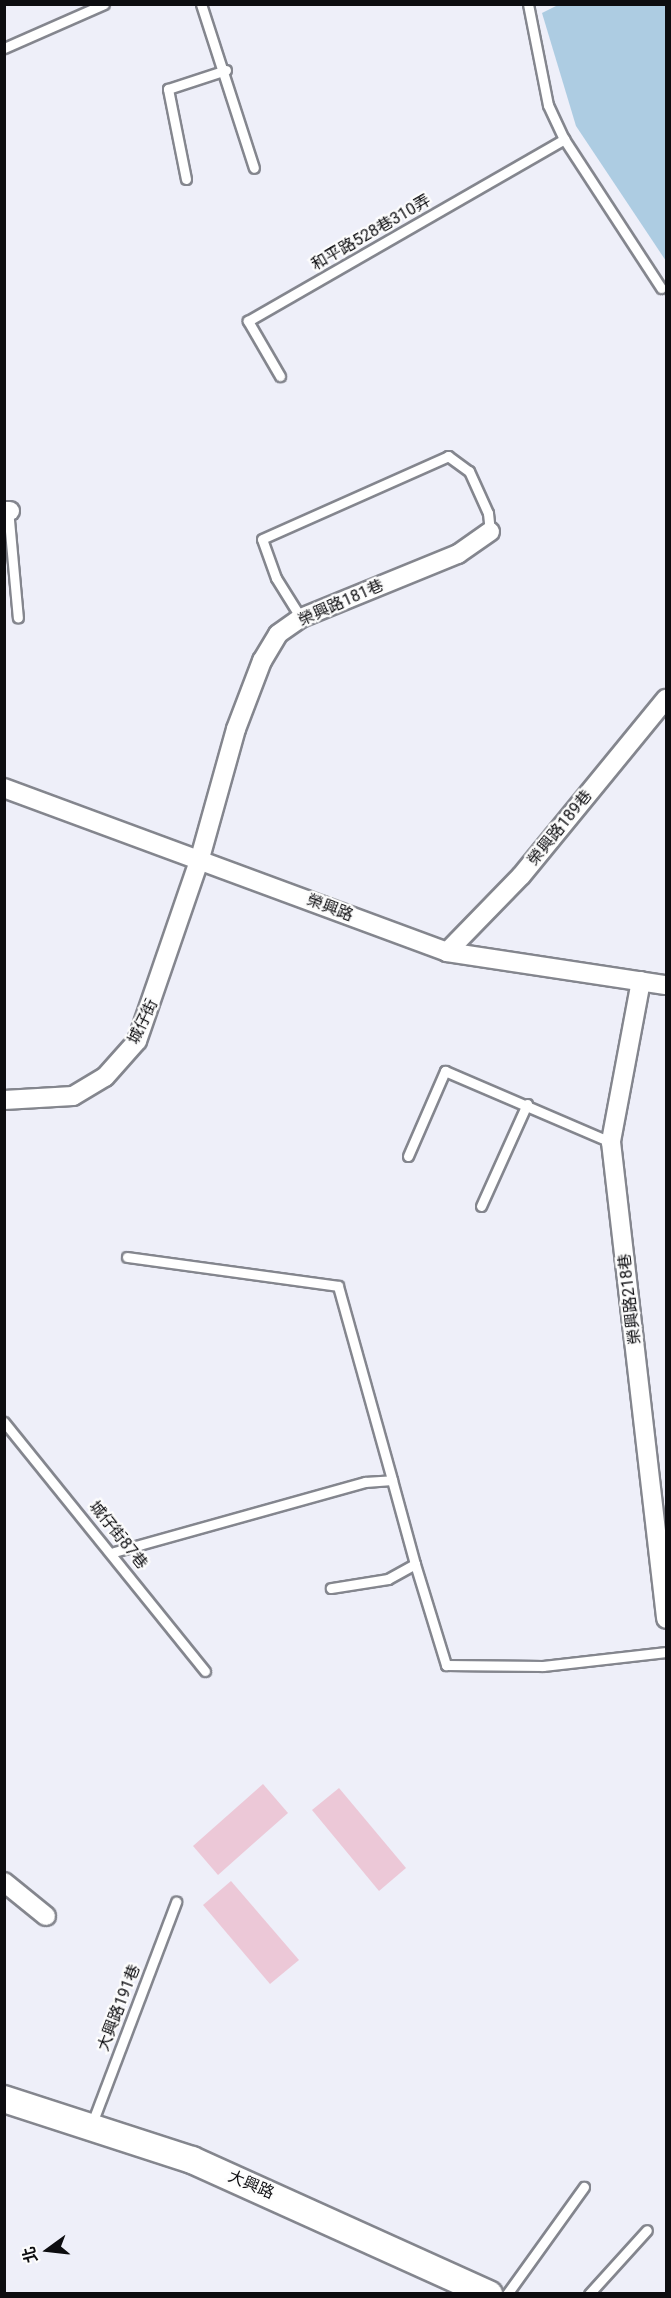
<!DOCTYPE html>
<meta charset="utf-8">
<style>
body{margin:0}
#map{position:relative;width:671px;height:2298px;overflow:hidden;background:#eeeff9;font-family:Roboto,"Noto Sans TC",sans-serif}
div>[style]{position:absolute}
.water>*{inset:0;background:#adcce2}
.building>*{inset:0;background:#ecc8d7}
.roads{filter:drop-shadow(2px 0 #84868e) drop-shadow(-2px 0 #84868e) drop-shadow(0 2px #84868e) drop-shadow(0 -2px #84868e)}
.lane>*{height:9px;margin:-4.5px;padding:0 4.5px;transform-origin:4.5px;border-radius:4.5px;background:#fff}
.street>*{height:18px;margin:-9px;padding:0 9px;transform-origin:9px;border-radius:9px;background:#fff}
.secondary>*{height:26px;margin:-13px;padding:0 13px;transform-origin:13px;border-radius:13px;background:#fff}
span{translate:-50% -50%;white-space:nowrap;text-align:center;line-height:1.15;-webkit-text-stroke:4.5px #fdfdfd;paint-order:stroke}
.street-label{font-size:16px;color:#0d0d10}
.frame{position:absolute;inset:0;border:6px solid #0d0d10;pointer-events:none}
.north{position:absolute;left:18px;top:2220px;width:60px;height:60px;-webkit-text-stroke:4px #fdfdfd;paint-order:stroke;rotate:255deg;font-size:16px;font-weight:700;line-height:24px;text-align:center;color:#0d0d10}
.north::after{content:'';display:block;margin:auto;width:21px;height:27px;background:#0d0d10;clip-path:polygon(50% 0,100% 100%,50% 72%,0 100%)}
</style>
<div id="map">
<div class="water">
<i style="clip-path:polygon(558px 5px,666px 5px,666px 261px,576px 126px,542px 13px)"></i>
</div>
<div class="building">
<i style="clip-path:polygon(263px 1784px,288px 1813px,218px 1875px,193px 1846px)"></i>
<i style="clip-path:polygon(339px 1788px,406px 1868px,379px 1891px,312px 1810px)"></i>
<i style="clip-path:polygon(231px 1881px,299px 1960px,270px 1984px,203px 1905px)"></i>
</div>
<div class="roads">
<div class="lane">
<i style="left:201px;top:4px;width:172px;rotate:72.1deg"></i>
<i style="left:528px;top:4px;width:103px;rotate:78.8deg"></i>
<i style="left:548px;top:105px;width:38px;rotate:65deg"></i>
<i style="left:564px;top:139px;width:178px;rotate:56.9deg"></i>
<i style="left:4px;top:48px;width:109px;rotate:-23.7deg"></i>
<i style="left:186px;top:179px;width:92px;rotate:-101.3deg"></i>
<i style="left:168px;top:89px;width:61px;rotate:-18.1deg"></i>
<i style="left:280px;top:376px;width:64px;rotate:-120.2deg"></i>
<i style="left:248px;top:321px;width:365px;rotate:-29.9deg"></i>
<i style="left:8px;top:509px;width:109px;rotate:84.8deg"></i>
<i style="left:301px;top:618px;width:47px;rotate:-122deg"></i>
<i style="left:276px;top:578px;width:41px;rotate:-109.7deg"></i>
<i style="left:262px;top:539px;width:204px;rotate:-24deg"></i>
<i style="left:448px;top:456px;width:26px;rotate:36deg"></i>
<i style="left:469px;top:471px;width:46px;rotate:65.7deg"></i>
<i style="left:488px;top:513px;width:19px;rotate:84deg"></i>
<i style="left:408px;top:1156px;width:93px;rotate:-66.5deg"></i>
<i style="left:445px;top:1071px;width:181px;rotate:23.2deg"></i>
<i style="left:481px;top:1206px;width:112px;rotate:-65.7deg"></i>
<i style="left:127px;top:1257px;width:213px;rotate:7.8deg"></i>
<i style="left:338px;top:1286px;width:201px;rotate:74.4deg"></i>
<i style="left:4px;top:1422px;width:320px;rotate:51.1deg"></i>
<i style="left:114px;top:1552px;width:261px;rotate:-15.6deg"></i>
<i style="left:365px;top:1482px;width:27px;rotate:-4deg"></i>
<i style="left:392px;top:1480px;width:87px;rotate:74.7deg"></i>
<i style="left:415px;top:1564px;width:31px;rotate:151deg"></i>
<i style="left:388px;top:1579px;width:58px;rotate:171deg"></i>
<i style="left:415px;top:1564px;width:106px;rotate:72.9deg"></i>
<i style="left:446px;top:1665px;width:97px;rotate:0.6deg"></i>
<i style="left:543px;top:1666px;width:124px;rotate:-6.5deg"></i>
<i style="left:91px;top:2126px;width:240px;rotate:-69.2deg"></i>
<i style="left:507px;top:2294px;width:132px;rotate:-54.3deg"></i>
<i style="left:589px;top:2294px;width:86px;rotate:-47.8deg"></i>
</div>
<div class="street">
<i style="left:4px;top:511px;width:6px"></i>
<i style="left:4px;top:788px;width:472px;rotate:20.3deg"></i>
<i style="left:447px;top:952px;width:221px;rotate:8.6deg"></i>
<i style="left:447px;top:952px;width:106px;rotate:-45.8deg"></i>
<i style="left:521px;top:876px;width:229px;rotate:-50.7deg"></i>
<i style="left:641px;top:981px;width:164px;rotate:100.6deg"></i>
<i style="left:611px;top:1142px;width:480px;rotate:83.4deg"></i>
<i style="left:4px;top:1100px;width:69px;rotate:-3.3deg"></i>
<i style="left:73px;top:1096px;width:37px;rotate:-31deg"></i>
<i style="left:105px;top:1077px;width:48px;rotate:-48.4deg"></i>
<i style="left:137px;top:1041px;width:194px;rotate:-71deg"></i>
<i style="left:200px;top:858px;width:134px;rotate:-74.4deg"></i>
<i style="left:236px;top:729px;width:73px;rotate:-69.1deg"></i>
<i style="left:262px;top:661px;width:31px;rotate:-59deg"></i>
<i style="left:278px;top:634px;width:28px;rotate:-35deg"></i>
<i style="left:301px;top:618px;width:170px;rotate:-22.2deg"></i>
<i style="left:458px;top:554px;width:39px;rotate:-35deg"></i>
<i style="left:4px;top:1882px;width:54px;rotate:39deg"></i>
</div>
<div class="secondary">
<i style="left:4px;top:2099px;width:198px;rotate:18deg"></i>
<i style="left:192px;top:2160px;width:326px;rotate:24.3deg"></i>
</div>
</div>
<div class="street-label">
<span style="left:371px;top:233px;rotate:-30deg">和平路528巷310弄</span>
<span style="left:341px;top:603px;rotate:-24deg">榮興路181巷</span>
<span style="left:560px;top:828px;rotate:-51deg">榮興路189巷</span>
<span style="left:330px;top:908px;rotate:21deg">榮興路</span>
<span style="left:143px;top:1022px;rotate:-64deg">城仔街</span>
<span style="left:630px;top:1299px;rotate:-97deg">榮興路218巷</span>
<span style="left:118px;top:1535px;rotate:51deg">城仔街87巷</span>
<span style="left:119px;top:2008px;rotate:-69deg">大興路191巷</span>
<span style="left:251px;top:2185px;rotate:23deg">大興路</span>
</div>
<div class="frame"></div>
<div class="north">北</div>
</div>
